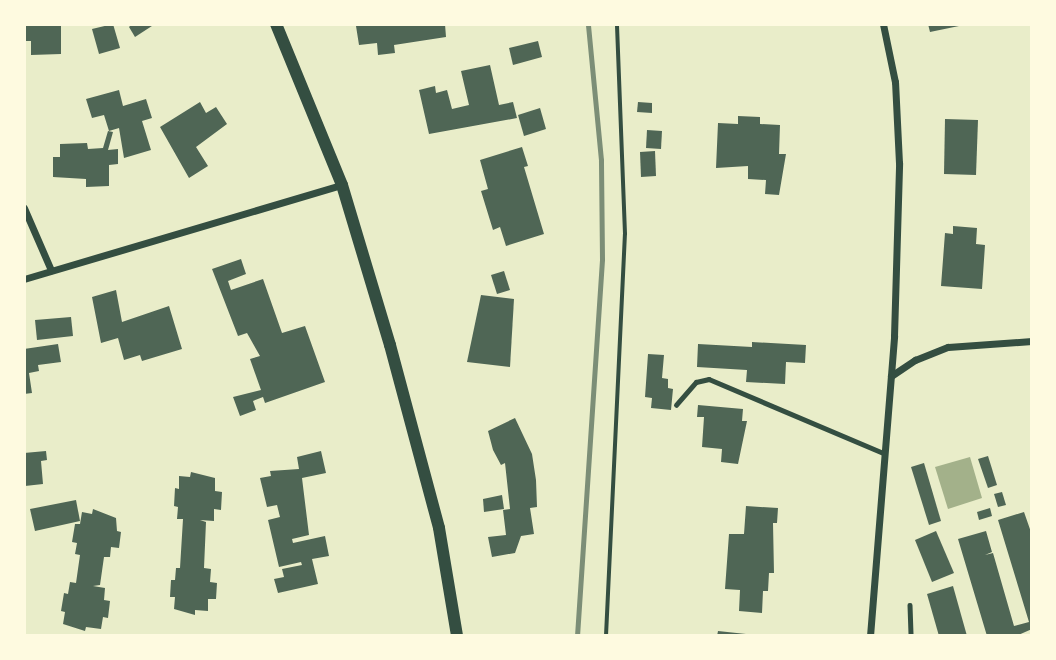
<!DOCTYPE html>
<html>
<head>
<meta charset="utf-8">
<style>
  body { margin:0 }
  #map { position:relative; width:1056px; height:660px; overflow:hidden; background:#e9edc9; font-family:"Open Sans",sans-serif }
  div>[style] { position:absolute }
  .water>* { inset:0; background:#a3b18a }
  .building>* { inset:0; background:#4f6655 }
  .path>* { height:3.5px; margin:-1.75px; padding:0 1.75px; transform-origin:1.75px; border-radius:1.75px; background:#344e41 }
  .service>* { height:4.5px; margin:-2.25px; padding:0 2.25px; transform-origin:2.25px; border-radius:2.25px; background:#344e41 }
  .minor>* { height:7px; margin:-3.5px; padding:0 3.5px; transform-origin:3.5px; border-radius:3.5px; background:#344e41 }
  .tertiary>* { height:12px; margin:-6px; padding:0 6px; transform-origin:6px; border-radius:6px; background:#344e41 }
  .rail>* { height:5px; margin:-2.5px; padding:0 2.5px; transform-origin:2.5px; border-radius:2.5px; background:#7c8e77 }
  span { translate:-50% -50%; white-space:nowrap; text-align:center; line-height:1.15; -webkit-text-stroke:7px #fefae0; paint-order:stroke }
  .frame { position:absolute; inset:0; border:26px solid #fefae0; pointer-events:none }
</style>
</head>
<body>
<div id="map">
  <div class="water">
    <i style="clip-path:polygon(970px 457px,982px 498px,948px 509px,935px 467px)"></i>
  </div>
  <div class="building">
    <i style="clip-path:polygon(24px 24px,61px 24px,61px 54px,31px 55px,31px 41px,24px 41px)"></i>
    <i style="clip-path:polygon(113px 24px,120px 48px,99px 54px,92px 29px)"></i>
    <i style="clip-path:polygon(132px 24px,155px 24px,135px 37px,129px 27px)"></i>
    <i style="clip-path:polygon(445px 24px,446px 37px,394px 45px,395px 53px,378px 55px,377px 43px,359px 45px,356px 26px)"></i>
    <i style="clip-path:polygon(928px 24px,959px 24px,959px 26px,930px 32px)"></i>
    <i style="clip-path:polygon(538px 41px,542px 57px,513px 65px,509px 48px)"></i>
    <i style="clip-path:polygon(490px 65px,499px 105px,513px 102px,517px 118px,429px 134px,419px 90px,435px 86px,436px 93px,447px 90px,452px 109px,469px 105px,461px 71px)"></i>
    <i style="clip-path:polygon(119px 90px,123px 106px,146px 99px,152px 118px,142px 121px,151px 150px,124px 158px,119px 128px,109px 131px,104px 115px,92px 118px,86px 99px)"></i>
    <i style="clip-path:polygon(200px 102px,206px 113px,216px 107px,227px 124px,196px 147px,208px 166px,189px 178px,160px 127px)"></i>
    <i style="clip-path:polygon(638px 102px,652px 103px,652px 113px,637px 112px)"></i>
    <i style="clip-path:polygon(540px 108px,546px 129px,524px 136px,518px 115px)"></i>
    <i style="clip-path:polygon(738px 116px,760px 117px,760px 124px,780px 125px,779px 154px,786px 154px,779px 195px,765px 194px,766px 180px,748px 179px,748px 166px,716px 168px,718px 123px,738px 124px)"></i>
    <i style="clip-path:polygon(945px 119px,978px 120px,976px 175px,944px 174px)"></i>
    <i style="clip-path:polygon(647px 130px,662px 131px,661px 149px,646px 148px)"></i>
    <i style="clip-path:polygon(108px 131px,113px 132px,108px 150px,118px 149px,118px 164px,109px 165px,109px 186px,86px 187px,86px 179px,53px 177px,53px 157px,60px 157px,60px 144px,87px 143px,88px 149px,103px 148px)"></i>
    <i style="clip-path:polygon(522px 147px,528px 166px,524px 167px,544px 234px,506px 246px,500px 227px,493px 230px,481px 191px,488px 189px,480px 160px)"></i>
    <i style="clip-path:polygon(655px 151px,656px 176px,641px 177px,640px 152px)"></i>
    <i style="clip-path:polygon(953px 226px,977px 228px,976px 244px,985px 245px,982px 289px,941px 286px,945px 233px,953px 234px)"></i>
    <i style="clip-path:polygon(241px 259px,246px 274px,228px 281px,231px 290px,263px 279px,282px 333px,305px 326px,325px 382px,265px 403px,263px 397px,253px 401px,256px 410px,240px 416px,233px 397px,261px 390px,250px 359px,260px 356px,247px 333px,238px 336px,212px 269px)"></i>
    <i style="clip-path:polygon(504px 271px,510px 290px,497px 294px,491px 275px)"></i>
    <i style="clip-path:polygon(116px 290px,122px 322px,169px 306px,182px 349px,142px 361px,140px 355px,124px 360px,118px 338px,101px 343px,92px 297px)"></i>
    <i style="clip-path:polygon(481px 295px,514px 299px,510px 367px,467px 362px)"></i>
    <i style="clip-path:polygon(71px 317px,73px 336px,37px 340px,35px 320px)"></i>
    <i style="clip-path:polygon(752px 342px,806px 345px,805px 363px,786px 362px,785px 384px,746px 382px,747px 370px,697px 367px,698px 344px,752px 347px)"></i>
    <i style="clip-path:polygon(58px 344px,61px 362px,38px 365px,39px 371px,29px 373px,32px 393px,24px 394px,24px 349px)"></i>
    <i style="clip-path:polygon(648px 354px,664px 355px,662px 378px,668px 379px,668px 388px,673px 389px,671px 410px,651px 408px,652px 398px,645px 397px)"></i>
    <i style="clip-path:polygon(698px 405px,743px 409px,742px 421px,747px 421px,738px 464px,721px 462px,722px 449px,702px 447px,704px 417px,697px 417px)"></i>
    <i style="clip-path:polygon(515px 418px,532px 454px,536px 480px,537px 507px,530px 508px,534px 534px,521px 536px,515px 553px,492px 557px,488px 537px,506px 535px,503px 510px,510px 509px,505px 463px,501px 465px,493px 450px,488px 431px)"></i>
    <i style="clip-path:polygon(46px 451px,47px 460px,41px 461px,43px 484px,25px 486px,24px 453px)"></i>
    <i style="clip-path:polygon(321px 451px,326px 473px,302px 478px,309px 535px,292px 539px,293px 543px,325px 536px,329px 556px,312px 559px,318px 584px,278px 593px,274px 579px,284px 577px,282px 569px,302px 565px,301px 562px,279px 567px,268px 520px,280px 517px,277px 505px,267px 507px,260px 478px,271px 476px,270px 471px,299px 469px,297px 457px)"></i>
    <i style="clip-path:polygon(988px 456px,997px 485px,988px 488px,978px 459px)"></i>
    <i style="clip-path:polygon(924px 463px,941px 521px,929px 525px,911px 467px)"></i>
    <i style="clip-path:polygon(191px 472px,215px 478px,215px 491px,222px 492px,221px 510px,214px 509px,214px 521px,200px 520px,206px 522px,204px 568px,211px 569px,210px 582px,217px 583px,216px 599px,208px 599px,208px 611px,195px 610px,195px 615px,174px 609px,175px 597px,170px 597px,171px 580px,175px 580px,176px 568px,180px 568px,183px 519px,177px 519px,178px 507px,174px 506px,175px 488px,179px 489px,179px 476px,190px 477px)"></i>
    <i style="clip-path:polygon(1002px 492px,1006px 505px,998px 507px,994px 494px)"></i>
    <i style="clip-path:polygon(502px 495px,504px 509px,484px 512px,483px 499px)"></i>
    <i style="clip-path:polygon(76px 500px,80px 521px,35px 531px,30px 509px)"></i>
    <i style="clip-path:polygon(746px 506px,778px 508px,777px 523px,773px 523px,774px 573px,769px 573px,768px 591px,763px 591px,762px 613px,739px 611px,740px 590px,725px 589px,729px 534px,744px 534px)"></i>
    <i style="clip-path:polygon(990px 508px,992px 516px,979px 520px,977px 512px)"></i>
    <i style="clip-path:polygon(93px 509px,116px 518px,117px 531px,121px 532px,119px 548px,111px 547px,110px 557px,104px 557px,100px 585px,93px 586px,105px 588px,104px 600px,110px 601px,108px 618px,103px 617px,101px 629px,86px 627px,85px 631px,63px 624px,65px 612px,61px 611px,64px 593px,68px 594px,70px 582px,76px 583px,80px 555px,75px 554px,77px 543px,72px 542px,75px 524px,80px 524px,82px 512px,92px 514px)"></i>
    <i style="clip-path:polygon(1024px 512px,1032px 535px,1032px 629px,1016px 636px,987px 636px,958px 539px,986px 531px,992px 552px,985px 555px,993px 553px,1014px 626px,1029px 622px,998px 520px)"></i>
    <i style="clip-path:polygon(936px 531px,954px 573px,932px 582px,915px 540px)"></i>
    <i style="clip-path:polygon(953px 586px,967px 636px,939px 636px,927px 594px)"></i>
    <i style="clip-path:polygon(718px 631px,746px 634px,746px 636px,717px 636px)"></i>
  </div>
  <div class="path">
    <i style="left:606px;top:636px;width:402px;rotate:-87.3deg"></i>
    <i style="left:625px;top:234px;width:210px;rotate:-92.2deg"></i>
  </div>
  <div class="service">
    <i style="left:676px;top:405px;width:30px;rotate:-49deg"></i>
    <i style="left:696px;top:382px;width:13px;rotate:-13deg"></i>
    <i style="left:709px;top:379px;width:189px;rotate:23deg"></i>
    <i style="left:910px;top:605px;width:31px;rotate:88deg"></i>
  </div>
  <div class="minor">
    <i style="left:24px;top:208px;width:68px;rotate:66.5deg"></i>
    <i style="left:24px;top:279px;width:332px;rotate:-16.5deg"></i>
    <i style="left:891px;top:376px;width:29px;rotate:-34deg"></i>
    <i style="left:915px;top:360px;width:35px;rotate:-22deg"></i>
    <i style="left:948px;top:347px;width:84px;rotate:-4.1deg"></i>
    <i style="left:870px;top:636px;width:301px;rotate:-85.4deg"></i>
    <i style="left:894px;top:336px;width:173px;rotate:-88.3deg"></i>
    <i style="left:899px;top:163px;width:81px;rotate:-92.8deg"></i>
    <i style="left:895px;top:82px;width:59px;rotate:-101.7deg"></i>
  </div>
  <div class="tertiary">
    <i style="left:276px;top:24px;width:174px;rotate:67.7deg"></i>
    <i style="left:342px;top:185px;width:167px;rotate:73.3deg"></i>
    <i style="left:390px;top:345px;width:189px;rotate:75deg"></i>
    <i style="left:439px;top:528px;width:109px;rotate:80.5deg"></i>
  </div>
  <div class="rail">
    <i style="left:577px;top:636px;width:378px;rotate:-86.2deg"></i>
    <i style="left:602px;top:259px;width:99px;rotate:-90.6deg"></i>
    <i style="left:601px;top:160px;width:137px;rotate:-95.5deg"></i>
  </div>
  <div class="frame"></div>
</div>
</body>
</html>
